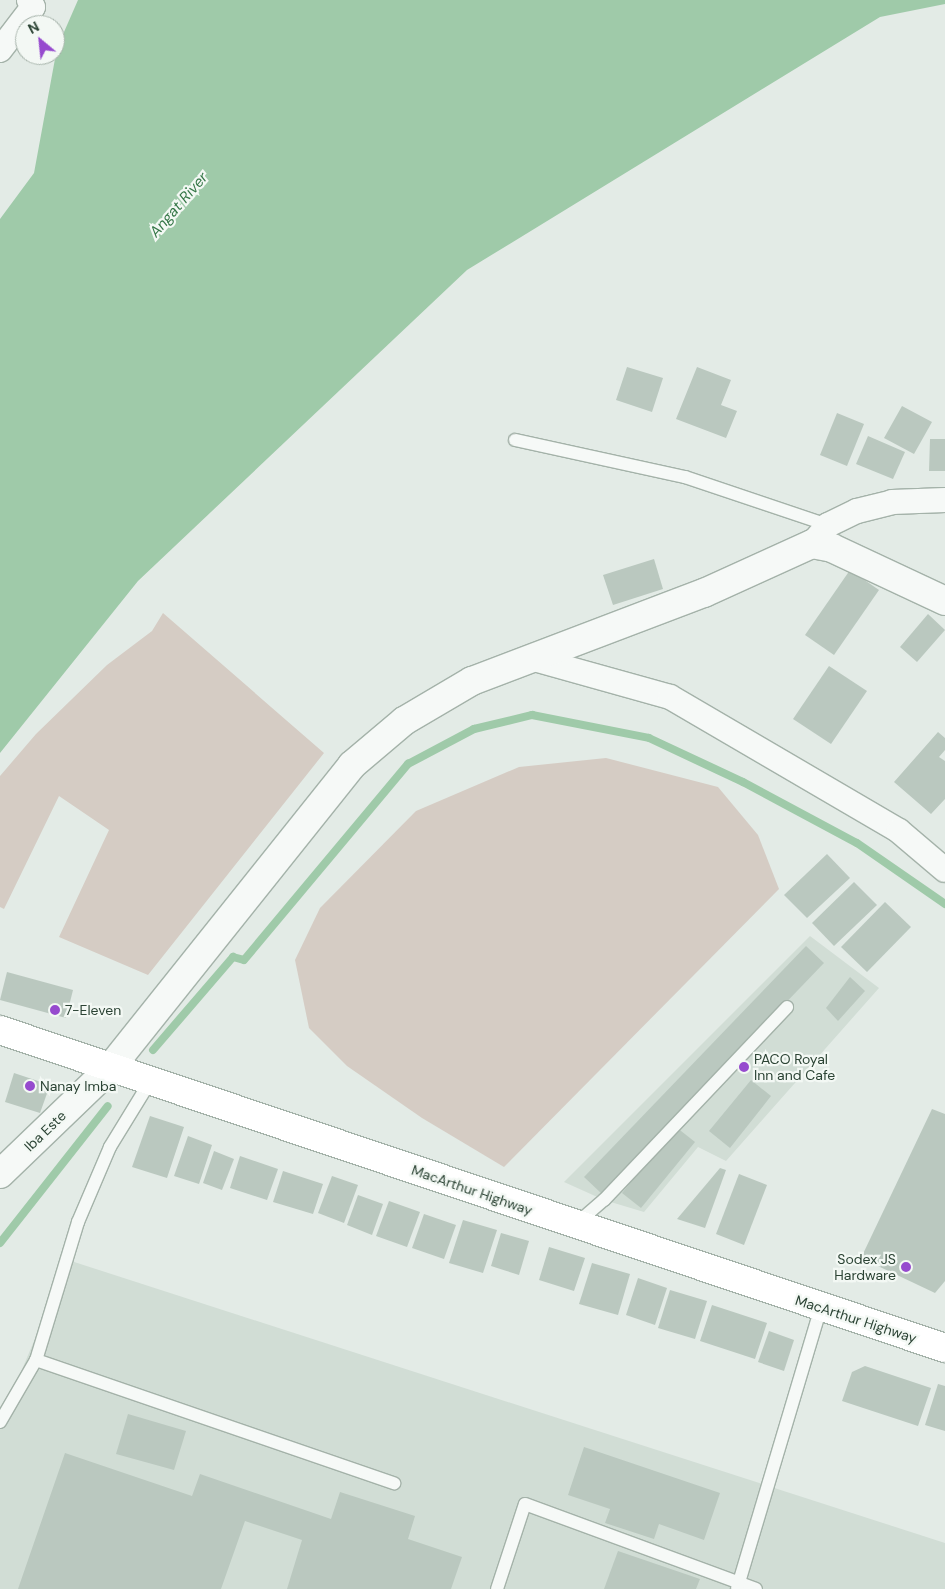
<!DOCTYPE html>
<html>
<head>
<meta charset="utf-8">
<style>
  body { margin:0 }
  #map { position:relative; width:945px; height:1589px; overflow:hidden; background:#e3ebe6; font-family:"DM Sans",sans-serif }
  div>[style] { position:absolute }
  .built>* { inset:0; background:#d1ddd5 }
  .green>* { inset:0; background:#d5ccc4 }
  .water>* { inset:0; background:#9fcaa9 }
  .stream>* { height:8px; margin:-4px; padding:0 4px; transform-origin:4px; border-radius:4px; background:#9fcaa9 }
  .building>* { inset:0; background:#bac8bf }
  .roads { filter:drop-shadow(1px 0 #a4b2a9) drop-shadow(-1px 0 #a4b2a9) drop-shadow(0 1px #a4b2a9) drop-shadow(0 -1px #a4b2a9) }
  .service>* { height:12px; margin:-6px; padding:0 6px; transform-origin:6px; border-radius:6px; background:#f6f9f7 }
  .minor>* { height:24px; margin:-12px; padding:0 12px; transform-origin:12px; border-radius:12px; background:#f6f9f7 }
  .tertiary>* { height:28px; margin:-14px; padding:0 14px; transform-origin:14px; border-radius:14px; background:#f6f9f7 }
  .trunk>* { height:28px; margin:-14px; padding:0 14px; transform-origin:14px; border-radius:14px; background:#fff }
  .dots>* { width:14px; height:14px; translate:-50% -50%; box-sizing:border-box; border:2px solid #f3f8f4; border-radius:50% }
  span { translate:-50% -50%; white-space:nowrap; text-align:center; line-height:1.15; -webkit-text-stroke:4.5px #f3f8f4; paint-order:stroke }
  .poi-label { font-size:14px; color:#2b4334 }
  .left { translate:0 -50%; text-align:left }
  .right { translate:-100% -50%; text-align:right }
  .street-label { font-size:14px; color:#2b4334 }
  .water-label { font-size:15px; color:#357747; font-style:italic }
  .north { position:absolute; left:15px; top:15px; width:50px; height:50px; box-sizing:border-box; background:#f3f8f4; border:1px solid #a3b0a7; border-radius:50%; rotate:332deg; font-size:14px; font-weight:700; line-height:20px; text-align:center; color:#2b4334 }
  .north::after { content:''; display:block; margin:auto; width:18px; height:22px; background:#964ace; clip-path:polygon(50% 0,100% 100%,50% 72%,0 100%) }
</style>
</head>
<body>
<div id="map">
  <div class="built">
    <i style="clip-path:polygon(810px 936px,879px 988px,726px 1161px,698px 1147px,644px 1212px,604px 1200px,564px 1182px)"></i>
    <i style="clip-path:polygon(68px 1260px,945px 1543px,945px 1589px,0 1589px,0 1422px)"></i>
  </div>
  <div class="green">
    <i style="clip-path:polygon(163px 613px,324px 753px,148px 975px,59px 937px,109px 830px,59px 796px,4px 909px,0 907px,0 776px,36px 734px,107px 665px,152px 631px)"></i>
    <i style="clip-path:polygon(606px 758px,718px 787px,758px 835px,779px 889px,504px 1167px,422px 1118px,347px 1066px,309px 1028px,295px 960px,320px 908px,416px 811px,519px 767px)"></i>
  </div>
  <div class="water">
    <i style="clip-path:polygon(78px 0,945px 0,945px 4px,880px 17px,467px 270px,138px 581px,0 753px,0 219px,34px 173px,57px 48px)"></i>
  </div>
  <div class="stream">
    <i style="left:153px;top:1050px;width:123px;rotate:-49.3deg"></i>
    <i style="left:233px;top:957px;width:11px;rotate:15deg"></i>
    <i style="left:244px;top:960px;width:256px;rotate:-50.1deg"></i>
    <i style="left:408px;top:764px;width:75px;rotate:-27.9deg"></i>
    <i style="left:474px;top:729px;width:60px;rotate:-13.6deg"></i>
    <i style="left:532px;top:715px;width:119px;rotate:11.1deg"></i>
    <i style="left:649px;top:738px;width:104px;rotate:25.1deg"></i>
    <i style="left:743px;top:782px;width:129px;rotate:28.2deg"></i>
    <i style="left:857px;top:843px;width:107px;rotate:34.7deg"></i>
    <i style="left:0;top:1243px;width:174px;rotate:-51.8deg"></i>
  </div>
  <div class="building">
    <i style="clip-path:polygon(627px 367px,663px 378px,652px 412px,616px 400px)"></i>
    <i style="clip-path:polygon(697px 367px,731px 380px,721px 405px,737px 411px,726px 438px,676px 419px)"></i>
    <i style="clip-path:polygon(902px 406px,932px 422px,914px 454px,884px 438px)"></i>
    <i style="clip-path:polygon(837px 413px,864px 424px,847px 466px,820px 455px)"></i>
    <i style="clip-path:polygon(868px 436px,905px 452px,893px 479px,856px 464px)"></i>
    <i style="clip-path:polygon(930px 439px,945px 439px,945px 471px,929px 471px)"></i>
    <i style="clip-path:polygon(654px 559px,663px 589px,613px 605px,603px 575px)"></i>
    <i style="clip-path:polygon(850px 570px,879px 590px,834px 655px,805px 635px)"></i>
    <i style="clip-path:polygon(928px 614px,945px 630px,917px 662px,900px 647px)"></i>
    <i style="clip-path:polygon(829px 666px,867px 691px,831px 744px,793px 719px)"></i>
    <i style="clip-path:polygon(938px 732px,945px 738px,945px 750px,939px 757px,945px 761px,945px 799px,931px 814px,894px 782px)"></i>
    <i style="clip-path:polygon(827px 854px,850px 878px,807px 918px,784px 895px)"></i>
    <i style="clip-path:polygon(854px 882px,877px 905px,834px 946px,812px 923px)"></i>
    <i style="clip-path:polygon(885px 902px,911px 927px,867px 972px,841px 947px)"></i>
    <i style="clip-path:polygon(806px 946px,824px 963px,602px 1194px,584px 1177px)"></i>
    <i style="clip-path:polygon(7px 972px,73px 990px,66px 1018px,0 1000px)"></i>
    <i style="clip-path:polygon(850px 977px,865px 991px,838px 1021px,826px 1008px)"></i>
    <i style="clip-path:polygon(14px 1073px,50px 1085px,40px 1113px,5px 1102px)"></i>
    <i style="clip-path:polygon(751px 1080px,771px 1096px,730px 1148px,709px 1131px)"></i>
    <i style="clip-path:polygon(932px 1109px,945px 1114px,945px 1281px,935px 1293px,861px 1258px)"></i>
    <i style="clip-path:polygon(150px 1116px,184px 1127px,167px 1178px,132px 1167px)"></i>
    <i style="clip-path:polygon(676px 1127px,695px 1142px,641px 1208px,622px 1193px)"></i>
    <i style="clip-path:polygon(188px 1136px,212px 1145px,199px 1184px,174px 1176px)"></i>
    <i style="clip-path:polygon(214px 1151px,234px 1159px,222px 1190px,203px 1183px)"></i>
    <i style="clip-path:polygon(240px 1156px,278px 1169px,267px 1200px,230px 1188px)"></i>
    <i style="clip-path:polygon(720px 1168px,726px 1170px,705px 1228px,677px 1219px)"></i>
    <i style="clip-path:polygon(283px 1171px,323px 1184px,313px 1214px,273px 1202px)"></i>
    <i style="clip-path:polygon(739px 1174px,767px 1185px,744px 1245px,716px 1234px)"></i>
    <i style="clip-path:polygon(332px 1176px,358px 1185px,344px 1223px,318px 1213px)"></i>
    <i style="clip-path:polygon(358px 1195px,383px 1204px,372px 1235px,347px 1225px)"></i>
    <i style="clip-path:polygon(389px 1201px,420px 1212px,407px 1247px,376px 1236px)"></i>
    <i style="clip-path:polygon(424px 1214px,456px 1225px,444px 1259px,412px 1248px)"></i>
    <i style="clip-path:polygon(463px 1220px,497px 1230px,483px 1273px,449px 1263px)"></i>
    <i style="clip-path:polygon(501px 1233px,529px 1241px,519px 1275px,491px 1266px)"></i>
    <i style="clip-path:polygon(549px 1247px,585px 1258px,574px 1291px,539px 1280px)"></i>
    <i style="clip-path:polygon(592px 1263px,630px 1274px,618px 1315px,579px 1304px)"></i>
    <i style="clip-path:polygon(638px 1278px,667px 1288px,655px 1325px,626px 1315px)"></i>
    <i style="clip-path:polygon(670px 1290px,707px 1301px,695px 1339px,658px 1328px)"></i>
    <i style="clip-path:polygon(712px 1305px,767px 1323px,755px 1359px,700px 1341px)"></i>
    <i style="clip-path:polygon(769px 1331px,794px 1340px,784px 1371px,758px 1362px)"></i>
    <i style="clip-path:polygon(865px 1366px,931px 1388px,918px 1426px,842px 1401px,852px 1372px)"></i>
    <i style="clip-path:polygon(938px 1384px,945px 1386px,945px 1431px,925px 1425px)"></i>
    <i style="clip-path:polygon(128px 1414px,186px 1431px,174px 1470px,116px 1454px)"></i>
    <i style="clip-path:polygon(584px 1447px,720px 1493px,704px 1540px,659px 1524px,654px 1539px,605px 1523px,610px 1509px,568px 1495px)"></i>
    <i style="clip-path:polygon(65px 1453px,192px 1496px,200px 1474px,331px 1519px,340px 1492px,415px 1516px,408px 1539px,462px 1557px,451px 1589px,287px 1589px,302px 1540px,245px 1521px,221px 1589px,18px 1589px)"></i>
    <i style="clip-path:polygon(618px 1551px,700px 1579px,696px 1589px,604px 1589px)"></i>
  </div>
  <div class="roads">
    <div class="service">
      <i style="left:515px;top:440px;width:174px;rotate:12.3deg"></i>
      <i style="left:685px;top:477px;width:151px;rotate:18.6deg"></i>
      <i style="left:151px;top:1080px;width:79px;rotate:121.5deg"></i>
      <i style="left:110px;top:1147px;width:82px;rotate:113.1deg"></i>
      <i style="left:78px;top:1222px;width:144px;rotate:106.9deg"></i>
      <i style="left:36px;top:1360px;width:379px;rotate:19deg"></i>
      <i style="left:576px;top:1224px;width:37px;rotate:-41deg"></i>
      <i style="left:604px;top:1200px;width:266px;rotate:-46.5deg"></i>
      <i style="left:0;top:1422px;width:72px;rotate:-59.9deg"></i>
      <i style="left:497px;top:1589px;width:89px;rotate:-71.8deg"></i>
      <i style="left:525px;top:1504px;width:246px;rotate:20.2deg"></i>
      <i style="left:737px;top:1589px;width:294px;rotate:-73.4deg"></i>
    </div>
    <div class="minor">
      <i style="left:0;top:50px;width:54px;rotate:-52.5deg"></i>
      <i style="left:33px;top:7px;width:8px;rotate:-120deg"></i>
      <i style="left:812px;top:544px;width:25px;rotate:-50deg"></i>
      <i style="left:828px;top:525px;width:32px;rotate:-26deg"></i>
      <i style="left:857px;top:511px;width:36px;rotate:-14deg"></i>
      <i style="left:892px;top:502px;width:53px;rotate:-2.2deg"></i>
      <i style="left:534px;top:659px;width:141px;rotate:15.6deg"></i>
      <i style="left:670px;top:697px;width:265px;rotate:30.3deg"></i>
      <i style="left:899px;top:831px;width:60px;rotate:40.3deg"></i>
    </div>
    <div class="tertiary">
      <i style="left:0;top:1174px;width:154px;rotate:-43.9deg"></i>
      <i style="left:111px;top:1067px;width:386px;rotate:-51.4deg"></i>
      <i style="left:352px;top:765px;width:68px;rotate:-40.2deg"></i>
      <i style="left:404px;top:721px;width:79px;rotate:-30.5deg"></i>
      <i style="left:472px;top:681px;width:248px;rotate:-20.8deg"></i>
      <i style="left:704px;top:593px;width:119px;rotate:-24.4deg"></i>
      <i style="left:812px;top:544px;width:20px;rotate:11deg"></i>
      <i style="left:832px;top:548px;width:125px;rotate:25.1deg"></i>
    </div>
    <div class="trunk">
      <i style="left:0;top:1030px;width:997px;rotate:18.6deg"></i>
    </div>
  </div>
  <div class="dots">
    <i style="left:55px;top:1010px;background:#964ace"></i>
    <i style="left:744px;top:1067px;background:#964ace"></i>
    <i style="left:30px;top:1086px;background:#964ace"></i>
    <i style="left:906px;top:1267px;background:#964ace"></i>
  </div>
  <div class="poi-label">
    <span class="left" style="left:65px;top:1010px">7-Eleven</span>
    <span class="left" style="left:754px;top:1067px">PACO Royal<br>Inn and Cafe</span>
    <span class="left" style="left:40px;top:1086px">Nanay Imba</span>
    <span class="right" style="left:896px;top:1267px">Sodex JS<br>Hardware</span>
  </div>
  <div class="street-label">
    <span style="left:45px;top:1131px;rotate:-44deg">Iba Este</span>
    <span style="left:472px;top:1190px;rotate:19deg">MacArthur Highway</span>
    <span style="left:856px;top:1319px;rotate:18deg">MacArthur Highway</span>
  </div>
  <div class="water-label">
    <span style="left:179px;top:205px;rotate:-49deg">Angat River</span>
  </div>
  <div class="north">N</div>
</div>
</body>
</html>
